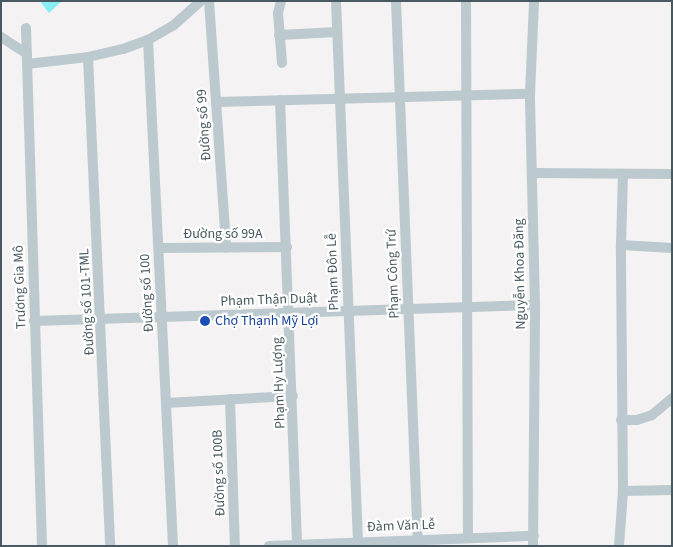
<!DOCTYPE html>
<html>
<head>
<meta charset="utf-8">
<style>
  body { margin:0 }
  #map { position:relative; width:673px; height:547px; overflow:hidden; background:#f4f2f2; font-family:"Source Sans 3",sans-serif }
  div>[style] { position:absolute }
  .water>* { inset:0; background:#88edf4 }
  .minor>* { height:10px; margin:-5px; padding:0 5px; transform-origin:5px; border-radius:5px; background:#bcc9cf }
  .dots>* { width:14px; height:14px; translate:-50% -50%; box-sizing:border-box; border:2px solid #fff; border-radius:50% }
  span { translate:-50% -50%; white-space:nowrap; text-align:center; line-height:1.15; -webkit-text-stroke:4.5px #fff; paint-order:stroke }
  .street-label { font-size:14px; color:#485961 }
  .transit-label { font-size:14px; color:#164399 }
  .left { translate:0 -50%; text-align:left }
  .frame { position:absolute; inset:0; border:2px solid #485961; pointer-events:none }
</style>
</head>
<body>
<div id="map">
  <div class="water">
    <i style="clip-path:polygon(43px 1px,62px 1px,49px 13px,41px 3px)"></i>
  </div>
  <div class="minor">
    <i style="left:209px;top:1px;width:247px;rotate:86deg"></i>
    <i style="left:281px;top:1px;width:12px;rotate:104deg"></i>
    <i style="left:278px;top:13px;width:50px;rotate:85.4deg"></i>
    <i style="left:336px;top:1px;width:541px;rotate:87.67deg"></i>
    <i style="left:396px;top:1px;width:545px;rotate:87.69deg"></i>
    <i style="left:466px;top:1px;width:536px;rotate:89.79deg"></i>
    <i style="left:26px;top:28px;width:518px;rotate:88.23deg"></i>
    <i style="left:279px;top:35px;width:58px;rotate:-3deg"></i>
    <i style="left:1px;top:37px;width:31px;rotate:33deg"></i>
    <i style="left:148px;top:40px;width:507px;rotate:87.17deg"></i>
    <i style="left:88px;top:57px;width:489px;rotate:87.4deg"></i>
    <i style="left:27px;top:64px;width:61px;rotate:-6.5deg"></i>
    <i style="left:88px;top:57px;width:36px;rotate:-13deg"></i>
    <i style="left:123px;top:49px;width:27px;rotate:-20deg"></i>
    <i style="left:148px;top:40px;width:30px;rotate:-30deg"></i>
    <i style="left:174px;top:25px;width:36px;rotate:-42deg"></i>
    <i style="left:280px;top:100px;width:446px;rotate:87.8deg"></i>
    <i style="left:216px;top:102px;width:314px;rotate:-1.5deg"></i>
    <i style="left:533px;top:173px;width:139px;rotate:0.4deg"></i>
    <i style="left:621px;top:245px;width:51px;rotate:3.4deg"></i>
    <i style="left:159px;top:248px;width:128px;rotate:-0.4deg"></i>
    <i style="left:34px;top:321px;width:501px;rotate:-1.83deg"></i>
    <i style="left:230px;top:399px;width:147px;rotate:88.1deg"></i>
    <i style="left:166px;top:403px;width:127px;rotate:-3.2deg"></i>
    <i style="left:621px;top:420px;width:16px"></i>
    <i style="left:637px;top:420px;width:16px;rotate:-18deg"></i>
    <i style="left:652px;top:415px;width:26px;rotate:-40deg"></i>
    <i style="left:623px;top:491px;width:49px;rotate:-1.2deg"></i>
    <i style="left:269px;top:546px;width:265px;rotate:-2.2deg"></i>
    <i style="left:533px;top:546px;width:241px;rotate:-89.5deg"></i>
    <i style="left:535px;top:305px;width:211px;rotate:-91.4deg"></i>
    <i style="left:530px;top:94px;width:93px;rotate:-87.5deg"></i>
    <i style="left:619px;top:546px;width:55px;rotate:-85.8deg"></i>
    <i style="left:623px;top:491px;width:246px;rotate:-90.5deg"></i>
    <i style="left:621px;top:245px;width:71px;rotate:-88.4deg"></i>
  </div>
  <div class="dots">
    <i style="left:205px;top:321px;background:#1a4fb4"></i>
  </div>
  <div class="street-label">
    <span style="left:204px;top:125px;rotate:-94deg">Đường số 99</span>
    <span style="left:223px;top:234px">Đường số 99A</span>
    <span style="left:333px;top:272px;rotate:-92deg">Phạm Đôn Lễ</span>
    <span style="left:393px;top:274px;rotate:-92deg">Phạm Công Trứ</span>
    <span style="left:520px;top:274px;rotate:-91deg">Nguyễn Khoa Đăng</span>
    <span style="left:20px;top:287px;rotate:-92deg">Trương Gia Mô</span>
    <span style="left:147px;top:293px;rotate:-93deg">Đường số 100</span>
    <span style="left:269px;top:300px;rotate:-2deg">Phạm Thận Duật</span>
    <span style="left:87px;top:302px;rotate:-93deg">Đường số 101-TML</span>
    <span style="left:279px;top:383px;rotate:-92deg">Phạm Hy Lượng</span>
    <span style="left:219px;top:473px;rotate:-92deg">Đường số 100B</span>
    <span style="left:401px;top:526px;rotate:-2deg">Đàm Văn Lễ</span>
  </div>
  <div class="transit-label">
    <span class="left" style="left:215px;top:321px">Chợ Thạnh Mỹ Lợi</span>
  </div>
  <div class="frame"></div>
</div>
</body>
</html>
